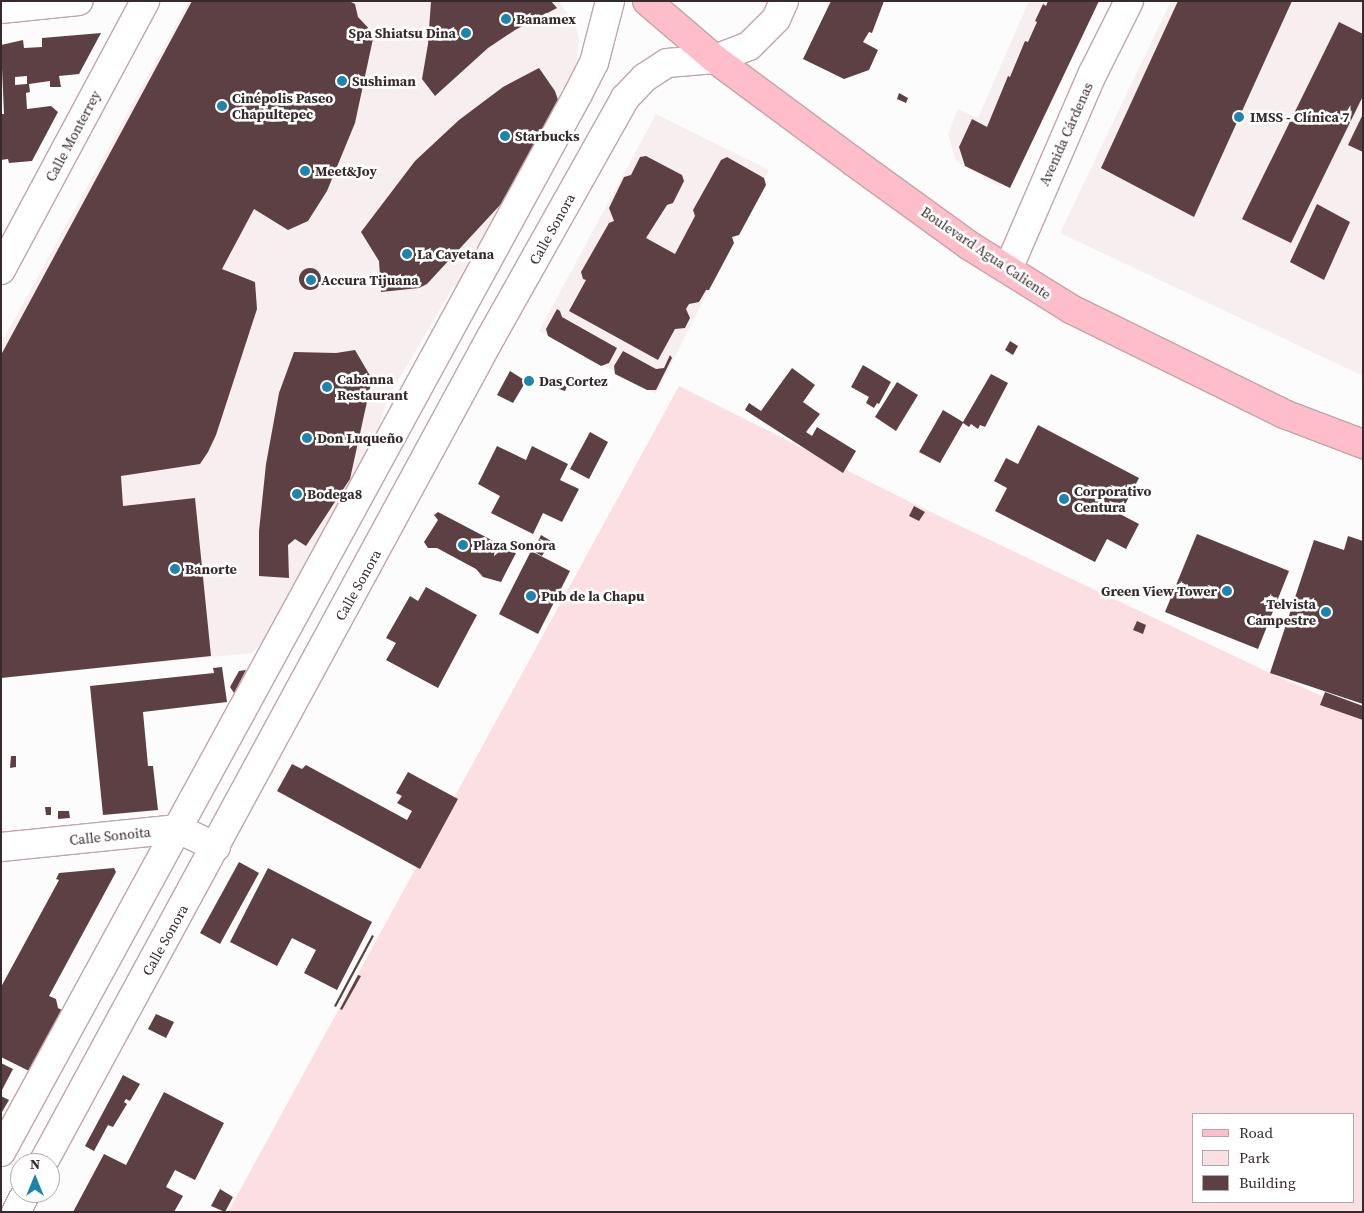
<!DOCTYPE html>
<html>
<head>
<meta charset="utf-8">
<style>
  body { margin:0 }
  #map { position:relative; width:1364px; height:1213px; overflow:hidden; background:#fcfcfc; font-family:"Source Serif 4",serif }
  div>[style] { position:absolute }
  .built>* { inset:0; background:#f7eeef }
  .green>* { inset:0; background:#fcdfe3 }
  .building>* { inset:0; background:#5c4044 }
  .round { border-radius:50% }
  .roads { filter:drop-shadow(1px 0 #c5a4a9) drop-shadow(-1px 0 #c5a4a9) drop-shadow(0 1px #c5a4a9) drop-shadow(0 -1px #c5a4a9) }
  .street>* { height:28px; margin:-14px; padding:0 14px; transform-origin:14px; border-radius:14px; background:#fff }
  .secondary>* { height:28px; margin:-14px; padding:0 14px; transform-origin:14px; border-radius:14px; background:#fff }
  .primary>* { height:28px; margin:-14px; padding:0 14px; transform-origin:14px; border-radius:14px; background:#fdbeca }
  .dots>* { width:14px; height:14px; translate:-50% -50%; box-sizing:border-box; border:2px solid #fff; border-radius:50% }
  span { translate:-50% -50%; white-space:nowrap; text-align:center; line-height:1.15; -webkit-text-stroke:5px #fff; paint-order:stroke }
  .poi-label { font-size:14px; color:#372a2c; font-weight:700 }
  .left { translate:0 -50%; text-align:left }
  .right { translate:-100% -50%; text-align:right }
  .street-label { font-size:14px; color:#372a2c }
  .frame { position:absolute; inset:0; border:2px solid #372a2c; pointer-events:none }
  .legend { position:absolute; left:1192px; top:1113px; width:162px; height:90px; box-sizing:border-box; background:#fff; border:1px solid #afaaab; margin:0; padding:6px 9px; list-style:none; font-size:15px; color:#372a2c }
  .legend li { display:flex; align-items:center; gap:10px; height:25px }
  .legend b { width:25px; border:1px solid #afaaab }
  .north { position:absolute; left:10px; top:1153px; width:50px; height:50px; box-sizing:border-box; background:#fff; border:1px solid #afaaab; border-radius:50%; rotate:0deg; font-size:14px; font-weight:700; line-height:20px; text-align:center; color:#372a2c }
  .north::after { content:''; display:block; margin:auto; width:18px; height:22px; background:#1c84ad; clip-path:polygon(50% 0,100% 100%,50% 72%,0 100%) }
</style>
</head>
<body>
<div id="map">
  <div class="built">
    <i style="clip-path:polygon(189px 1px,559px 1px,575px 24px,579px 39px,575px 70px,505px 205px,461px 279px,452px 289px,389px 396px,363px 470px,274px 630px,252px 653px,1px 678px,1px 344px)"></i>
    <i style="clip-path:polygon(1029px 1px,1083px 1px,1000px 187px,956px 161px,948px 134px,958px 109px,978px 118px)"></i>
    <i style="clip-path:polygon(1171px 1px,1363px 1px,1363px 376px,1060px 233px)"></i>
    <i style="clip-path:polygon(656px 114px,769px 170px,656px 394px,539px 331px)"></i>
  </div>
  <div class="green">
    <i style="clip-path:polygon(evenodd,679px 386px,916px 505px,1270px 673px,1363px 714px,1363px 1212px,228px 1212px,679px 386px,1193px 1114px,1353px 1114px,1353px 1202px,1193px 1202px,1193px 1114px)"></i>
  </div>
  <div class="building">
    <i style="clip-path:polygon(192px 1px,349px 1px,355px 4px,358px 17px,374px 34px,355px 123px,327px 191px,308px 221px,288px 230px,254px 209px,222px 269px,255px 282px,257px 309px,216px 435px,208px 452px,200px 464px,121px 476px,123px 506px,195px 498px,211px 656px,1px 678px,1px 355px)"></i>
    <i style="clip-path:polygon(431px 1px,551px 1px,557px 8px,515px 30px,488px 48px,435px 96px,422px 79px,428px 44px)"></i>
    <i style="clip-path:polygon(831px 1px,884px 1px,872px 33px,869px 32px,863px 42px,878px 50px,869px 70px,844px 79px,803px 59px)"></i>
    <i style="clip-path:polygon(1048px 1px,1099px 1px,1010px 188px,965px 166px,959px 147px,972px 119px,987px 127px,1008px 76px,1010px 77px,1025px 41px,1028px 42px,1037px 22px,1035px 21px,1043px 4px,1046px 6px)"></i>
    <i style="clip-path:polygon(1178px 1px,1292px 1px,1194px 217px,1101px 168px)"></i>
    <i style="clip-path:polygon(1339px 22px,1363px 34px,1363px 96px,1291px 243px,1242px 219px)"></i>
    <i style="clip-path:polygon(evenodd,101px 33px,79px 74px,59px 76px,61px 87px,50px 87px,50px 81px,29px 84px,30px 92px,26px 93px,27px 109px,51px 106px,58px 112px,32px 161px,9px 163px,8px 159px,1px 160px,1px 114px,4px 114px,1px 45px,23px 40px,24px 48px,42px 47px,42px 38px,101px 33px,27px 76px,27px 84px,15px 85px,15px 77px,27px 76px)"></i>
    <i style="clip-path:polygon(539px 68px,555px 91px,558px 100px,513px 191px,427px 284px,419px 288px,381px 292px,379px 261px,361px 232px,415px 161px,459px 120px,503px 87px)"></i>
    <i style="clip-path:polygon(899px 93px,908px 98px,906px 103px,897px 99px)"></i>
    <i style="clip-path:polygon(1363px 114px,1363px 152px,1348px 145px)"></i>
    <i style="clip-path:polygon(646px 156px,682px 175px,684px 181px,673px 203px,667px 205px,646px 238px,675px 254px,695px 216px,693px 210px,721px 160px,727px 157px,764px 178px,766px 185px,739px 235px,732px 237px,734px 243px,709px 290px,706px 290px,699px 302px,689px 304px,686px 309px,690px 318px,685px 328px,675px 329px,658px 360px,569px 311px,586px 280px,583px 279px,581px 272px,609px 223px,614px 221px,609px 208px,624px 177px,631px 175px,640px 157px)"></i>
    <i style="clip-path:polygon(1317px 204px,1350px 222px,1324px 280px,1290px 262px)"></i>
    <i class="round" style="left:299px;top:268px;width:22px;height:22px"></i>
    <i style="clip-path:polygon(557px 309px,560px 311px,562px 317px,617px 348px,609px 363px,601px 366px,548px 336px,546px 329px)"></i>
    <i style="clip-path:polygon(1010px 341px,1018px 346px,1013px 355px,1005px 350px)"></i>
    <i style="clip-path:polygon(355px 350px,372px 379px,350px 479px,306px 546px,295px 539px,288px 545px,289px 578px,259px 576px,259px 531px,266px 464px,279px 393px,294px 352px,336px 353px)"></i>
    <i style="clip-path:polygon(623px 351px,656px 369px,664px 368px,670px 355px,672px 358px,656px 390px,647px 390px,615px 374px,614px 366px)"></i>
    <i style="clip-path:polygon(863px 365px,891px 382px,879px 404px,877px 403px,874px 408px,866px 403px,869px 397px,851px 387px)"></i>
    <i style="clip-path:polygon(792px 368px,815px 385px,803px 402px,820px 414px,806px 432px,812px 436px,817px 427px,856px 451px,843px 473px,745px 410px,749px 403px,761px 411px)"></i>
    <i style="clip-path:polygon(510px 371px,526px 381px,513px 403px,497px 395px)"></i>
    <i style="clip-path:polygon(991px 374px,1008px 383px,985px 427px,980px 425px,978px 429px,971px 424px,969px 427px,963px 423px,940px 463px,919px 452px,943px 410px,963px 422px)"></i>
    <i style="clip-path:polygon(563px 382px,568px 384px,565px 391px,559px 389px)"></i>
    <i style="clip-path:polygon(897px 382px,918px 395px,896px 431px,875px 417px)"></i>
    <i style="clip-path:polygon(1038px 425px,1139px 478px,1120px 514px,1139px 524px,1126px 549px,1107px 539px,1095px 562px,995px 511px,1007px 488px,994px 481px,1006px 458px,1018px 464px)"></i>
    <i style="clip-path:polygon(590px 432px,608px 442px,589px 479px,570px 469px)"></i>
    <i style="clip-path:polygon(497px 446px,526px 460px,532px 446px,568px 464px,560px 480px,579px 489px,562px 522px,543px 513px,533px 534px,491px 513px,500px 496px,478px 484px)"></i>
    <i style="clip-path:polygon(914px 506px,925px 512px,919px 521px,909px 516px)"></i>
    <i style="clip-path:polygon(438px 512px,516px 553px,501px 582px,483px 577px,476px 569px,437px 548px,428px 548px,424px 542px,438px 520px,434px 515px)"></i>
    <i style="clip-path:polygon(1197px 534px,1289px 571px,1258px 649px,1165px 612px)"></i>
    <i style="clip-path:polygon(541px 535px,551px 541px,542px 556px,533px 551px)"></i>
    <i style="clip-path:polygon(1348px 536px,1363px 541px,1363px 704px,1270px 673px,1314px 540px,1344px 550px)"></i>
    <i style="clip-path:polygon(531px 551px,570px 571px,538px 634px,499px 614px)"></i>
    <i style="clip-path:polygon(426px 587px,477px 615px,438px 688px,386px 660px,396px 643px,386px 638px,410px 596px,418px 601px)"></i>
    <i style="clip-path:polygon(1137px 621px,1146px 625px,1143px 634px,1133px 630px)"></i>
    <i style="clip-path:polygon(222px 667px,227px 702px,143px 712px,148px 766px,153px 766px,158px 810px,103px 815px,90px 686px,214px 673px,213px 668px)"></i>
    <i style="clip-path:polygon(246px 670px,234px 693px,230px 687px,239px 671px)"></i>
    <i style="clip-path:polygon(1325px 692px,1363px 706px,1363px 720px,1320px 705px)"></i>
    <i style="clip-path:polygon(11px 756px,16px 756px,16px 767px,10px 768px)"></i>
    <i style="clip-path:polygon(292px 764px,302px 769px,306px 765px,407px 820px,412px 811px,397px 803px,402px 796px,396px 793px,408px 772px,458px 799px,420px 869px,277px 791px)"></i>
    <i style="clip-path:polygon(45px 807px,51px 807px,51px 815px,46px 815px)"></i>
    <i style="clip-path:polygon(58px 811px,69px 811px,70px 818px,58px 819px)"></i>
    <i style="clip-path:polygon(239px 862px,259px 873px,220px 944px,200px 933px)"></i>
    <i style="clip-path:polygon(114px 868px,116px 872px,49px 996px,56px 999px,58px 1008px,62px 1010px,29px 1071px,1px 1057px,1px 987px,59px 880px,56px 879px,59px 873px)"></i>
    <i style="clip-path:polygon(268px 868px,372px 922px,337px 990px,304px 973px,316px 950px,292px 938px,277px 966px,230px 942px)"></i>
    <i style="clip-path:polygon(372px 935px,374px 936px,336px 1007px,334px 1006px)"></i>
    <i style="clip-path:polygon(358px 975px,361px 976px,342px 1010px,340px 1009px)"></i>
    <i style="clip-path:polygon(156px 1014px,174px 1022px,166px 1038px,148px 1029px)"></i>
    <i style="clip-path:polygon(1px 1063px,13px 1069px,1px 1092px)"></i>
    <i style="clip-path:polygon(123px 1075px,140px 1084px,130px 1101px,126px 1099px,124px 1102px,127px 1104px,113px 1127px,108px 1125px,94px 1151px,85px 1146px)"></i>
    <i style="clip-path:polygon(164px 1092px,224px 1123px,195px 1180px,175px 1170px,166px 1187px,183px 1196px,174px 1212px,73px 1212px,104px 1154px,126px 1165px)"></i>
    <i style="clip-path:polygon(1px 1096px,9px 1100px,2px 1112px,1px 1111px)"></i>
    <i style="clip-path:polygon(220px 1189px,233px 1197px,225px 1212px,211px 1206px)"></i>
  </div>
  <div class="roads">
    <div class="street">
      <i style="left:1px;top:9px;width:78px;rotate:-5.9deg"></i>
      <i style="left:1008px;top:269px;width:214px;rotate:-66.6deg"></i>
      <i style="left:1093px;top:73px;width:80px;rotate:-63.4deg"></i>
      <i style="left:1px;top:270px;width:305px;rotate:-61.8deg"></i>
      <i style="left:1px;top:847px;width:178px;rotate:-5.8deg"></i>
      <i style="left:178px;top:829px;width:42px;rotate:25.3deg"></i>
    </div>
    <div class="secondary">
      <i style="left:1px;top:1152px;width:1205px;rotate:-61.39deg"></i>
      <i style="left:578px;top:94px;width:35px;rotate:-63deg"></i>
      <i style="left:594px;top:63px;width:64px;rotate:-75.5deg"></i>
      <i style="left:43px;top:1163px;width:940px;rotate:-61.53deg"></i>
      <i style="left:491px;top:337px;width:274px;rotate:-60.7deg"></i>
      <i style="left:625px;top:98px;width:28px;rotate:-46deg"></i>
      <i style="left:644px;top:78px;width:27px;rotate:-33deg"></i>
      <i style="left:667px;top:63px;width:48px;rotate:-4.8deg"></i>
      <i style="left:715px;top:59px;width:36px;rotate:-21deg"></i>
      <i style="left:749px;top:46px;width:38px;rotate:-45deg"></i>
      <i style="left:776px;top:19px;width:20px;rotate:-66deg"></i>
      <i style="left:16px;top:1212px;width:21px;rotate:-62deg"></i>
    </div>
    <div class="primary">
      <i style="left:647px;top:1px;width:89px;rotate:40.5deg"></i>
      <i style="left:715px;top:59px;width:173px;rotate:36.5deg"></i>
      <i style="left:854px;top:162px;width:143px;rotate:35.9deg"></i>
      <i style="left:970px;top:246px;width:119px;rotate:32deg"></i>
      <i style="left:1071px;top:309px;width:237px;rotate:26.2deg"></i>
      <i style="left:1284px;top:414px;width:85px;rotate:20.8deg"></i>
    </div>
  </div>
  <div class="dots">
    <i style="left:506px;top:19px;background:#1c84ad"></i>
    <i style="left:466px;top:33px;background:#1c84ad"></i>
    <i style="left:342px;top:81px;background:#1c84ad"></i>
    <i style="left:222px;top:106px;background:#1c84ad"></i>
    <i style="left:1239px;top:117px;background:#1c84ad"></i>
    <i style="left:505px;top:136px;background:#1c84ad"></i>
    <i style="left:305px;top:171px;background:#1c84ad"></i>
    <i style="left:407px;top:254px;background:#1c84ad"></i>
    <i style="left:311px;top:280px;background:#1c84ad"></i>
    <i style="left:529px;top:381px;background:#1c84ad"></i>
    <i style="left:327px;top:387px;background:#1c84ad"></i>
    <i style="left:307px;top:438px;background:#1c84ad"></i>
    <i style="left:297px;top:494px;background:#1c84ad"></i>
    <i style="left:1064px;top:499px;background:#1c84ad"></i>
    <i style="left:463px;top:545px;background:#1c84ad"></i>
    <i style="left:175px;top:569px;background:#1c84ad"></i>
    <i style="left:1227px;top:591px;background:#1c84ad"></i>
    <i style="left:531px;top:596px;background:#1c84ad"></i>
    <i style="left:1326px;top:612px;background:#1c84ad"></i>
  </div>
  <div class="poi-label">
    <span class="left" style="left:516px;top:19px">Banamex</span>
    <span class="right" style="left:456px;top:33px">Spa Shiatsu Dina</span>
    <span class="left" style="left:352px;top:81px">Sushiman</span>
    <span class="left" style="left:232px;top:106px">Cinépolis Paseo<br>Chapultepec</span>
    <span class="left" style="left:1250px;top:117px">IMSS - Clínica 7</span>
    <span class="left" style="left:515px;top:136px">Starbucks</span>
    <span class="left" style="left:315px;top:171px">Meet&amp;Joy</span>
    <span class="left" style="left:417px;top:254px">La Cayetana</span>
    <span class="left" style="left:321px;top:280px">Accura Tijuana</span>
    <span class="left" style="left:337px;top:387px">Cabanna<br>Restaurant</span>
    <span class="left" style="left:539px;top:381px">Das Cortez</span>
    <span class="left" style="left:317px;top:438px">Don Luqueño</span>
    <span class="left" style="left:1074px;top:499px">Corporativo<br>Centura</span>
    <span class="left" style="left:307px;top:494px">Bodega8</span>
    <span class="left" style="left:473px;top:545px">Plaza Sonora</span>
    <span class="left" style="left:185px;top:569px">Banorte</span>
    <span class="right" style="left:1217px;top:591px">Green View Tower</span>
    <span class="left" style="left:541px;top:596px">Pub de la Chapu</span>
    <span class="right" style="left:1316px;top:612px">Telvista<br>Campestre</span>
  </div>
  <div class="street-label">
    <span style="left:1066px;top:134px;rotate:-66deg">Avenida Cárdenas</span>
    <span style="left:73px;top:136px;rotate:-62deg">Calle Monterrey</span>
    <span style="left:552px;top:229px;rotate:-61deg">Calle Sonora</span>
    <span style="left:986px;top:253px;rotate:34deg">Boulevard Agua Caliente</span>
    <span style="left:358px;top:585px;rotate:-61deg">Calle Sonora</span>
    <span style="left:110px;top:836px;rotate:-6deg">Calle Sonoita</span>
    <span style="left:165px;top:940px;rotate:-61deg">Calle Sonora</span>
  </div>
  <div class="frame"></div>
  <ul class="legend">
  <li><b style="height:6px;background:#fdbeca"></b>Road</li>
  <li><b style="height:14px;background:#fcdfe3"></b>Park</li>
  <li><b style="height:14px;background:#5c4044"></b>Building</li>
  </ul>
  <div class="north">N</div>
</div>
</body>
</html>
